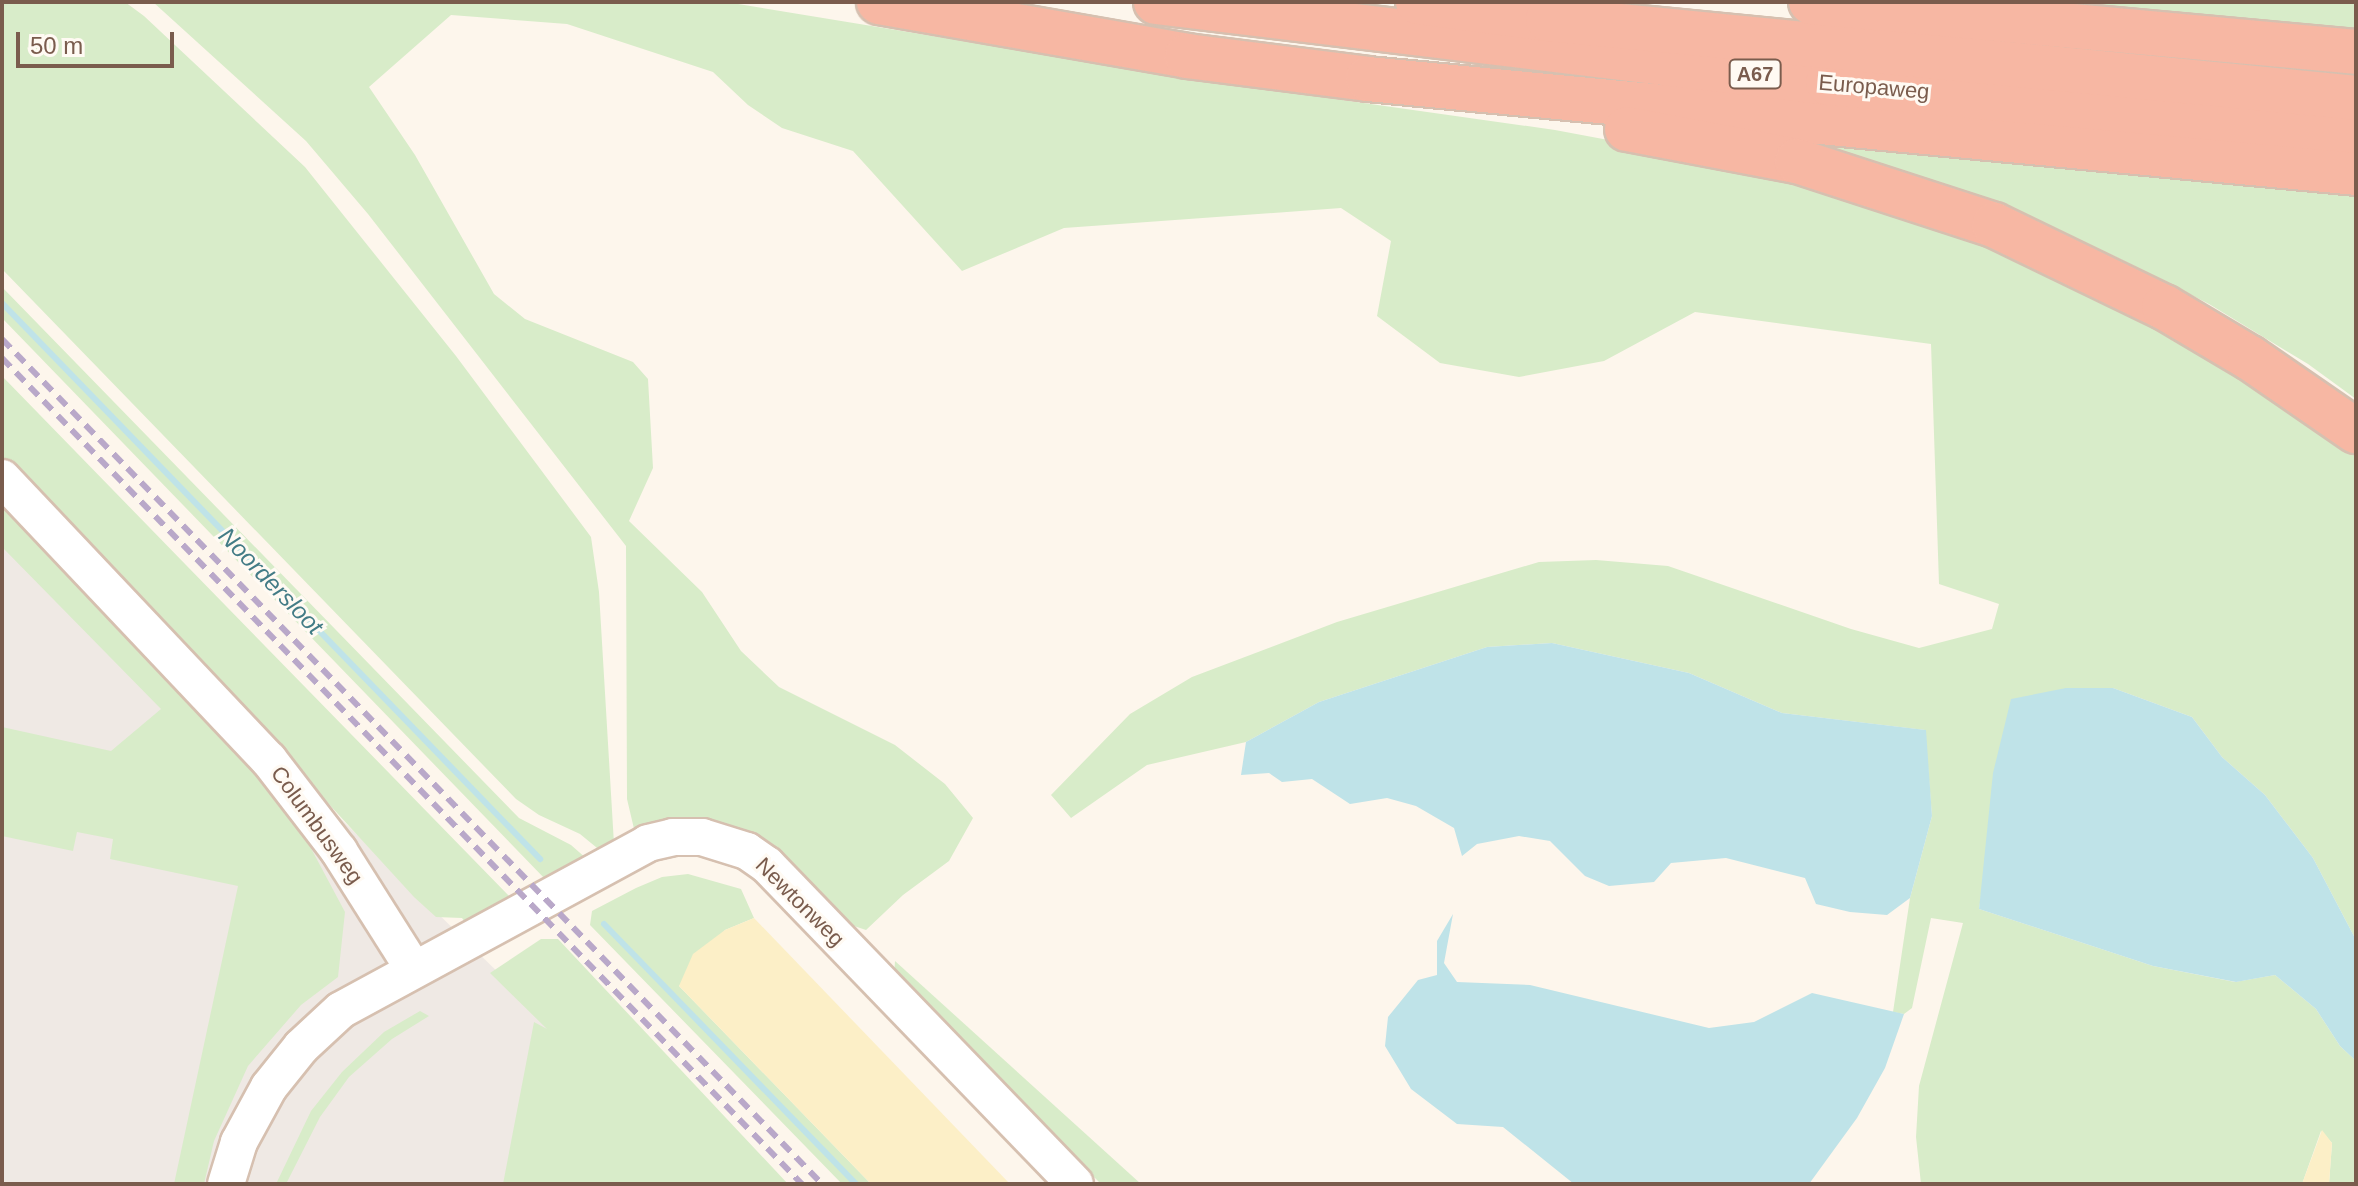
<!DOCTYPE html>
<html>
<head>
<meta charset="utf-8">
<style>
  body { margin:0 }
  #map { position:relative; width:2358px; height:1186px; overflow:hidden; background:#fdf6ec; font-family:Arial,sans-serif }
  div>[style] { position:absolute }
  .industrial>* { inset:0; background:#efe9e4 }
  .green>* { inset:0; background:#d8ecc9 }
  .sand>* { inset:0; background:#fcefc7 }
  .water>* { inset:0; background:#bfe3e8 }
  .stream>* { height:6px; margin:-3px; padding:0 3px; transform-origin:3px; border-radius:3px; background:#bfe3e8 }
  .roads { filter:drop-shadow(2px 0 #d6c0b0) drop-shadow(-2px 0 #d6c0b0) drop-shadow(0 2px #d6c0b0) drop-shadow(0 -2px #d6c0b0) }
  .secondary>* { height:36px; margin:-18px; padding:0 18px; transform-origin:18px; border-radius:18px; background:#fff }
  .highway>* { height:44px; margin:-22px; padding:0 22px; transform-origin:22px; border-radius:22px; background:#f7b7a3 }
  .rail>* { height:6px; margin-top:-3px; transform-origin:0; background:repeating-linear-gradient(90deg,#b9a8c9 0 12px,transparent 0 20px) }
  span { translate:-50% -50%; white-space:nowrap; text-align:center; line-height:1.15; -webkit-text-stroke:6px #fffaf3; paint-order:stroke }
  .shield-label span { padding:2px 6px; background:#fffaf3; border:2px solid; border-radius:6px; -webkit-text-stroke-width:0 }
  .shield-label { font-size:20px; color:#7a5c4d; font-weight:700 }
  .street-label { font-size:22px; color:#7a5c4d }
  .water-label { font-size:24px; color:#437c86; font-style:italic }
  .frame { position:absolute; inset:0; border:4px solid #7a5c4d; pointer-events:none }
  .scale { position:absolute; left:16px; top:32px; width:158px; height:36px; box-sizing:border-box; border:4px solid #7a5c4d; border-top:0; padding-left:10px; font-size:24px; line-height:28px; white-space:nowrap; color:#7a5c4d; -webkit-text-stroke:6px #fffaf3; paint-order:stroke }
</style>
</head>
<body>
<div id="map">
  <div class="industrial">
    <i style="clip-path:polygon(2px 488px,550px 1023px,514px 1184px,2px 1184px)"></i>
  </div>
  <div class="green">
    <i style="clip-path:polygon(2px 2px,125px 2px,144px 16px,305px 167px,456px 356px,591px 537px,599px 592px,614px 844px,602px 852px,580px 834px,539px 815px,516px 799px,2px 269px)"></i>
    <i style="clip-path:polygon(153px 2px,726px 2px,1195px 79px,1555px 130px,1699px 157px,1856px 202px,2001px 252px,2199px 347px,2356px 456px,2356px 940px,2313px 858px,2265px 795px,2222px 757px,2192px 717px,2113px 688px,1985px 872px,1979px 909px,2153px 966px,2235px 982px,2275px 975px,2316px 1009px,2340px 1046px,2356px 1061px,2356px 1184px,2329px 1184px,2332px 1143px,2321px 1131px,2302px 1184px,1921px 1184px,1916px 1137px,1919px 1086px,1963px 923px,1931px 918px,1912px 1008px,1904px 1014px,1893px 1012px,1910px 898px,1932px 816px,1925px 730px,1782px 713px,1689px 673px,1552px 643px,1487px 647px,1319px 702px,1246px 742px,1147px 765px,1071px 818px,1051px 795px,1130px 714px,1192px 677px,1337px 622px,1539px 562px,1596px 560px,1668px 566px,1851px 629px,1919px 648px,1992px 629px,1999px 604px,1939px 584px,1931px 344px,1695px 312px,1604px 361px,1519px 377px,1440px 363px,1377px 316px,1391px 241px,1341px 208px,1064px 228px,962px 271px,853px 151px,782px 128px,748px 105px,713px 72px,567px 24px,451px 15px,369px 87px,415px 155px,494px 294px,525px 319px,633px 362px,648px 379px,653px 468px,629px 521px,702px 592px,741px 651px,779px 687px,895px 745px,945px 784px,973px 818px,949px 861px,903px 895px,866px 930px,845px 923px,772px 849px,740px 829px,704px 820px,635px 833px,627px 799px,626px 546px,368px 214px,306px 141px)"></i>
    <i style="clip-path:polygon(2073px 2px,2356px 2px,2356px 32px,2028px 9px)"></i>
    <i style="clip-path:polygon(1789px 136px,2356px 185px,2356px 399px,2308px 364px,2209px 304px,2116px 257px,1990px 199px)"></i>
    <i style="clip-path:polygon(2px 287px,519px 818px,571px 845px,587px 859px,547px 881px,2px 318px)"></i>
    <i style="clip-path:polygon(2px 376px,186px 565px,515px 902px,468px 926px,462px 918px,436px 917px,414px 897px,152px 611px,2px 469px)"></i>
    <i style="clip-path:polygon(2px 498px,290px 809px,345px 912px,338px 977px,301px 1005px,248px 1066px,214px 1141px,204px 1184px,174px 1184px,238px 886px,110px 859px,113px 839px,77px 832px,73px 851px,2px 836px,2px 727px,111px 751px,161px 709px,2px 547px)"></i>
    <i style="clip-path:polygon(688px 874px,741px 889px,754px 918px,725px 930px,679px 986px,871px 1184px,842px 1184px,590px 925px,592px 911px,636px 888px,662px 877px)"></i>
    <i style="clip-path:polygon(541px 939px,558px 939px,788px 1184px,503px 1184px,534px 1022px,547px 1029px,490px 973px)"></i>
    <i style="clip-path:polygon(895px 961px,1141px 1184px,1101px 1184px,894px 977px)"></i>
    <i style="clip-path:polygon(420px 1011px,429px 1016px,392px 1039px,349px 1077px,320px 1117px,286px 1184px,276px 1184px,311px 1111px,342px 1072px,384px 1032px)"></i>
  </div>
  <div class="sand">
    <i style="clip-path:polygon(754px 918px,1010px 1184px,871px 1184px,679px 986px,693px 954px,725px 930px)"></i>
    <i style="clip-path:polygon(2322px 1130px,2332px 1143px,2329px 1184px,2302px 1184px)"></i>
  </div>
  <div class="water">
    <i style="clip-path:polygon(1552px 643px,1689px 673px,1782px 713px,1926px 730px,1932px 816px,1910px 898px,1887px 915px,1850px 912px,1816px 904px,1805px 878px,1726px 858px,1671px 863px,1654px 882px,1609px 886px,1585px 876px,1550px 841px,1519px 836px,1477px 844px,1462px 856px,1454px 828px,1416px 806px,1387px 798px,1350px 804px,1312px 779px,1282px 782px,1269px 773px,1241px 775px,1246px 742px,1319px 702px,1487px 647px)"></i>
    <i style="clip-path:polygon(2066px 688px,2113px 688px,2192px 717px,2222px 757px,2265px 795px,2313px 858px,2356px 940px,2356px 1061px,2340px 1046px,2316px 1009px,2275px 975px,2236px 982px,2153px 966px,1979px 909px,1993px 773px,2011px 699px)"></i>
    <i style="clip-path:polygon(1453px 914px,1444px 963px,1457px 982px,1530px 985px,1709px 1028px,1754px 1022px,1812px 993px,1904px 1014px,1885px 1068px,1857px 1118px,1809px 1184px,1574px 1184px,1503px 1127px,1457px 1124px,1411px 1089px,1385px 1046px,1388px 1017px,1418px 980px,1437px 975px,1437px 941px)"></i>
  </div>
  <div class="stream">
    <i style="left:2px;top:303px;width:774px;rotate:45.94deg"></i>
    <i style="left:604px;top:924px;width:362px;rotate:45.9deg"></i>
  </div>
  <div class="roads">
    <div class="secondary">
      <i style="left:2px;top:478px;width:388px;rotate:46.6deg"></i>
      <i style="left:269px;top:760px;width:115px;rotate:52.4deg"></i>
      <i style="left:339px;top:851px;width:138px;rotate:57.7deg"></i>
      <i style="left:226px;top:1184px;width:44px;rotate:-72.8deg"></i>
      <i style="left:239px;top:1142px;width:63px;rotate:-61.4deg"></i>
      <i style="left:269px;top:1087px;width:51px;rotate:-51.3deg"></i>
      <i style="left:301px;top:1047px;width:54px;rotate:-42.8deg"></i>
      <i style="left:341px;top:1010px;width:349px;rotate:-28.5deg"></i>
      <i style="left:648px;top:843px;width:26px;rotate:-13deg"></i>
      <i style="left:673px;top:837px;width:29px"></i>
      <i style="left:702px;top:837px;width:47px;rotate:17.3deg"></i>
      <i style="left:747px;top:851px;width:24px;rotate:35deg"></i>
      <i style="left:767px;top:865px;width:443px;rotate:46deg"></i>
    </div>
    <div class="highway">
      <i style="left:879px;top:2px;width:313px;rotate:9.9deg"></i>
      <i style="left:1187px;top:56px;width:182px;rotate:7.2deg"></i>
      <i style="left:1368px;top:79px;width:992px;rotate:5.43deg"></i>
      <i style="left:1156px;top:2px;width:677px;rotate:6.87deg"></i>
      <i style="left:1828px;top:83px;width:530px;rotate:5.19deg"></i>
      <i style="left:1418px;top:2px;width:131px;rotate:7.5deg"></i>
      <i style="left:1548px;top:19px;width:812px;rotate:5.58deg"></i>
      <i style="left:1811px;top:2px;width:547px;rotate:5.24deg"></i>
      <i style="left:1627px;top:129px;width:173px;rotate:10.7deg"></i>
      <i style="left:1797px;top:161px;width:207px;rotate:18deg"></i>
      <i style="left:1994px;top:225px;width:189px;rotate:25.8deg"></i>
      <i style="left:2164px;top:307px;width:100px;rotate:30.7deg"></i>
      <i style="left:2250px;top:358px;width:129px;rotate:34.6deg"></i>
    </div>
  </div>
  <div class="rail">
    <i style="left:2px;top:339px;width:1177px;rotate:45.86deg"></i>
    <i style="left:2px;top:358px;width:1150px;rotate:45.92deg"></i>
  </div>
  <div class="shield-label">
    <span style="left:1755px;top:74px">A67</span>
  </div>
  <div class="street-label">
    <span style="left:1874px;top:87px;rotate:5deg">Europaweg</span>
    <span style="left:317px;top:825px;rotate:54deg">Columbusweg</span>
    <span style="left:800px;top:902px;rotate:45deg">Newtonweg</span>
  </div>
  <div class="water-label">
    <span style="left:271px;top:581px;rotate:46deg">Noordersloot</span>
  </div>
  <div class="frame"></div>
  <div class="scale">50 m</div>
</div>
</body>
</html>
